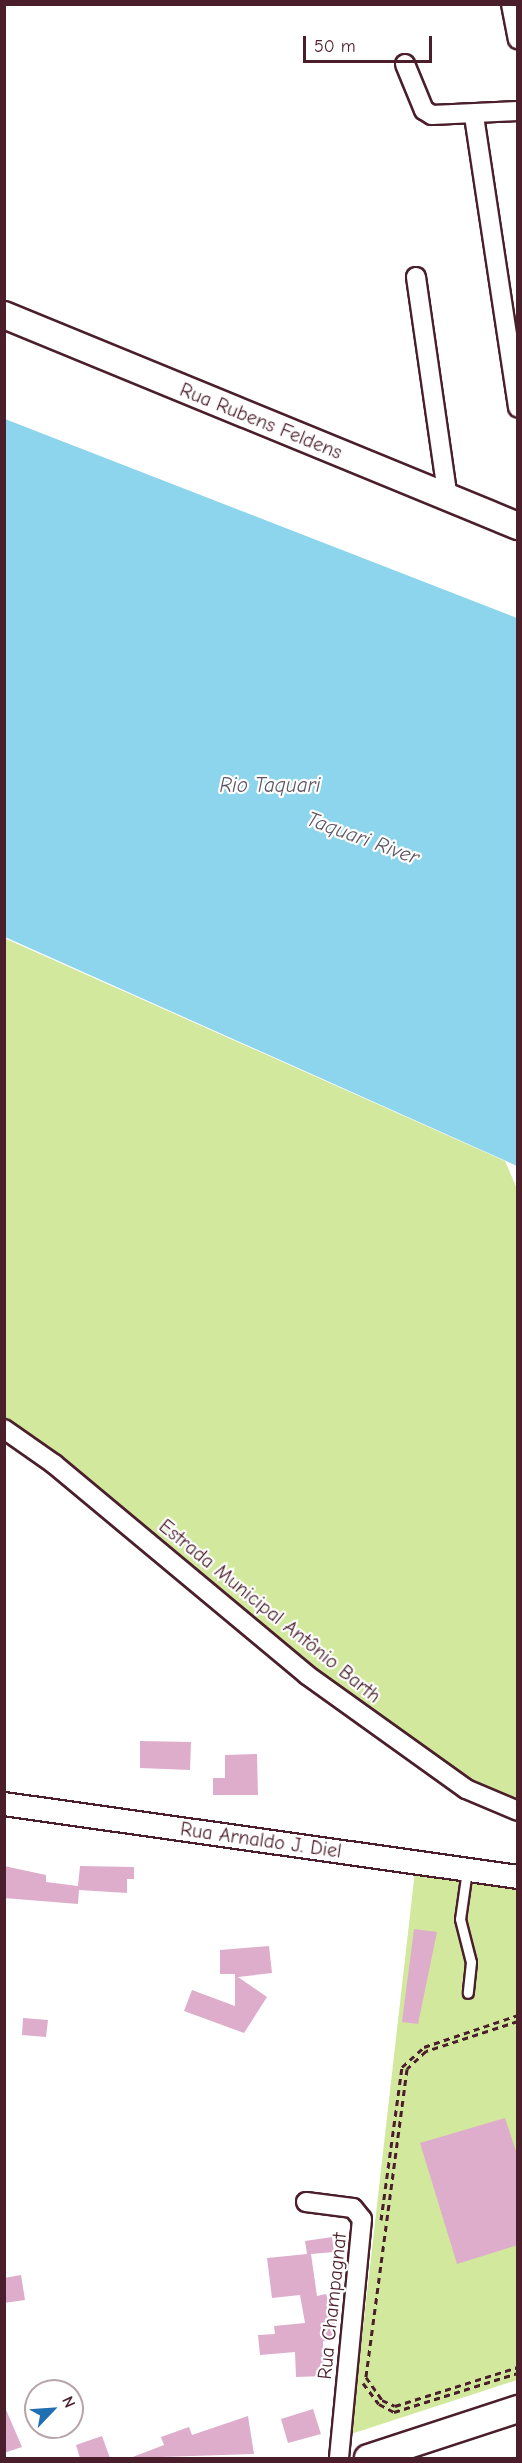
<!DOCTYPE html>
<html>
<head>
<meta charset="utf-8">
<style>
  body { margin:0 }
  #map { position:relative; width:522px; height:2463px; overflow:hidden; background:#fff; font-family:"Comic Neue",sans-serif }
  div>[style] { position:absolute }
  .green>* { inset:0; background:#d2e89d }
  .water>* { inset:0; background:#8cd5ed }
  .building>* { inset:0; background:#deadcb }
  .path>* { height:3px; margin-top:-1.5px; transform-origin:0; background:repeating-linear-gradient(90deg,#4a1f2b 0 6px,transparent 0 10.5px) }
  .roads { filter:drop-shadow(2px 0 #4a1f2b) drop-shadow(-2px 0 #4a1f2b) drop-shadow(0 2px #4a1f2b) drop-shadow(0 -2px #4a1f2b) }
  .service>* { height:9px; margin:-4.5px; padding:0 4.5px; transform-origin:4.5px; border-radius:4.5px; background:#fff }
  .minor>* { height:18px; margin:-9px; padding:0 9px; transform-origin:9px; border-radius:9px; background:#fff }
  .tertiary>* { height:22px; margin:-11px; padding:0 11px; transform-origin:11px; border-radius:11px; background:#fff }
  .secondary>* { height:26px; margin:-13px; padding:0 13px; transform-origin:13px; border-radius:13px; background:#fff }
  span { translate:-50% -50%; white-space:nowrap; text-align:center; line-height:1.15; -webkit-text-stroke:4.5px #fff; paint-order:stroke }
  .street-label { font-size:20px; color:#4a1f2b }
  .water-label { font-size:21px; color:#5e5665; font-style:italic }
  .frame { position:absolute; inset:0; border:6px solid #4a1f2b; pointer-events:none }
  .north { position:absolute; left:24px; top:2379px; width:60px; height:60px; box-sizing:border-box; background:#fff; border:2px solid #b7a5aa; border-radius:50%; rotate:65deg; font-size:16px; font-weight:700; line-height:24px; text-align:center; color:#4a1f2b }
  .north::after { content:''; display:block; margin:auto; width:21px; height:27px; background:#1f6fb2; clip-path:polygon(50% 0,100% 100%,50% 72%,0 100%) }
  .scale { position:absolute; left:303px; top:36px; width:129px; height:27px; box-sizing:border-box; border:3px solid #4a1f2b; border-top:0; padding-left:8px; font-size:18px; line-height:21px; white-space:nowrap; color:#4a1f2b; -webkit-text-stroke:4px #fff; paint-order:stroke }
</style>
</head>
<body>
<div id="map">
  <div class="green">
    <i style="clip-path:polygon(4px 938px,505px 1161px,518px 1191px,517px 1806px,466px 1789px,5px 1429px)"></i>
    <i style="clip-path:polygon(415px 1871px,517px 1885px,517px 2380px,351px 2434px)"></i>
  </div>
  <div class="water">
    <i style="clip-path:polygon(5px 419px,517px 618px,517px 1166px,5px 937px)"></i>
  </div>
  <div class="building">
    <i style="clip-path:polygon(140px 1741px,191px 1742px,190px 1770px,140px 1768px)"></i>
    <i style="clip-path:polygon(257px 1754px,258px 1795px,213px 1795px,213px 1778px,225px 1778px,225px 1755px)"></i>
    <i style="clip-path:polygon(4px 1866px,46px 1875px,46px 1882px,78px 1886px,80px 1866px,134px 1867px,134px 1879px,127px 1879px,127px 1893px,79px 1890px,78px 1904px,4px 1898px)"></i>
    <i style="clip-path:polygon(414px 1929px,437px 1932px,418px 2024px,402px 2022px)"></i>
    <i style="clip-path:polygon(269px 1946px,272px 1973px,238px 1977px,267px 1997px,244px 2033px,184px 2011px,192px 1990px,235px 2006px,235px 1974px,220px 1974px,220px 1950px)"></i>
    <i style="clip-path:polygon(23px 2018px,48px 2020px,46px 2037px,22px 2035px)"></i>
    <i style="clip-path:polygon(505px 2118px,518px 2157px,518px 2245px,457px 2264px,420px 2143px)"></i>
    <i style="clip-path:polygon(332px 2237px,334px 2252px,311px 2254px,317px 2296px,326px 2294px,335px 2322px,332px 2342px,323px 2341px,324px 2376px,296px 2377px,295px 2352px,260px 2355px,258px 2335px,275px 2334px,274px 2326px,305px 2323px,300px 2295px,272px 2298px,267px 2258px,307px 2254px,305px 2241px)"></i>
    <i style="clip-path:polygon(21px 2275px,25px 2300px,4px 2303px,4px 2278px)"></i>
    <i style="clip-path:polygon(4px 2405px,22px 2447px,4px 2453px)"></i>
    <i style="clip-path:polygon(313px 2409px,321px 2434px,288px 2443px,281px 2419px)"></i>
    <i style="clip-path:polygon(248px 2416px,254px 2454px,130px 2458px,164px 2445px,161px 2437px,189px 2427px,192px 2435px)"></i>
    <i style="clip-path:polygon(102px 2436px,110px 2458px,80px 2458px,76px 2445px)"></i>
  </div>
  <div class="path">
    <i style="left:518px;top:2021px;width:97px;rotate:161.9deg"></i>
    <i style="left:426px;top:2051px;width:26px;rotate:137deg"></i>
    <i style="left:407px;top:2069px;width:311px;rotate:97.6deg"></i>
    <i style="left:366px;top:2377px;width:28px;rotate:55deg"></i>
    <i style="left:382px;top:2400px;width:14px;rotate:25deg"></i>
    <i style="left:395px;top:2406px;width:129px;rotate:-17.6deg"></i>
    <i style="left:381px;top:2220px;width:154px;rotate:-82.2deg"></i>
    <i style="left:402px;top:2067px;width:30px;rotate:-42deg"></i>
    <i style="left:424px;top:2047px;width:99px;rotate:-18.8deg"></i>
    <i style="left:363px;top:2383px;width:26px;rotate:53deg"></i>
    <i style="left:379px;top:2404px;width:17px;rotate:28deg"></i>
    <i style="left:394px;top:2412px;width:130px;rotate:-17.5deg"></i>
  </div>
  <div class="roads">
    <div class="service">
      <i style="left:467px;top:1870px;width:49px;rotate:98.1deg"></i>
      <i style="left:460px;top:1919px;width:44px;rotate:75.7deg"></i>
      <i style="left:471px;top:1962px;width:31px;rotate:96deg"></i>
    </div>
    <div class="minor">
      <i style="left:511px;top:4px;width:36px;rotate:79deg"></i>
      <i style="left:405px;top:64px;width:50px;rotate:67.6deg"></i>
      <i style="left:424px;top:110px;width:9px;rotate:32deg"></i>
      <i style="left:432px;top:115px;width:86px;rotate:-2.7deg"></i>
      <i style="left:474px;top:116px;width:295px;rotate:81.4deg"></i>
      <i style="left:416px;top:277px;width:223px;rotate:81.8deg"></i>
      <i style="left:4px;top:1429px;width:61px;rotate:35deg"></i>
      <i style="left:54px;top:1464px;width:329px;rotate:39.8deg"></i>
      <i style="left:307px;top:1675px;width:196px;rotate:35.6deg"></i>
      <i style="left:466px;top:1789px;width:56px;rotate:22.9deg"></i>
      <i style="left:306px;top:2202px;width:47px;rotate:7.3deg"></i>
      <i style="left:353px;top:2208px;width:14px;rotate:51deg"></i>
      <i style="left:362px;top:2219px;width:240px;rotate:95.5deg"></i>
    </div>
    <div class="tertiary">
      <i style="left:4px;top:1804px;width:519px;rotate:8.08deg"></i>
    </div>
    <div class="secondary">
      <i style="left:4px;top:315px;width:556px;rotate:22.32deg"></i>
      <i style="left:368px;top:2458px;width:158px;rotate:-18.1deg"></i>
    </div>
  </div>
  <div class="street-label">
    <span style="left:261px;top:421px;rotate:22deg">Rua Rubens Feldens</span>
    <span style="left:270px;top:1611px;rotate:39deg">Estrada Municipal Antônio Barth</span>
    <span style="left:261px;top:1840px;rotate:8deg">Rua Arnaldo J. Diel</span>
    <span style="left:332px;top:2306px;rotate:-84deg">Rua Champagnat</span>
  </div>
  <div class="water-label">
    <span style="left:270px;top:785px">Rio Taquari</span>
    <span style="left:363px;top:838px;rotate:20deg">Taquari River</span>
  </div>
  <div class="frame"></div>
  <div class="north">N</div>
  <div class="scale">50 m</div>
</div>
</body>
</html>
